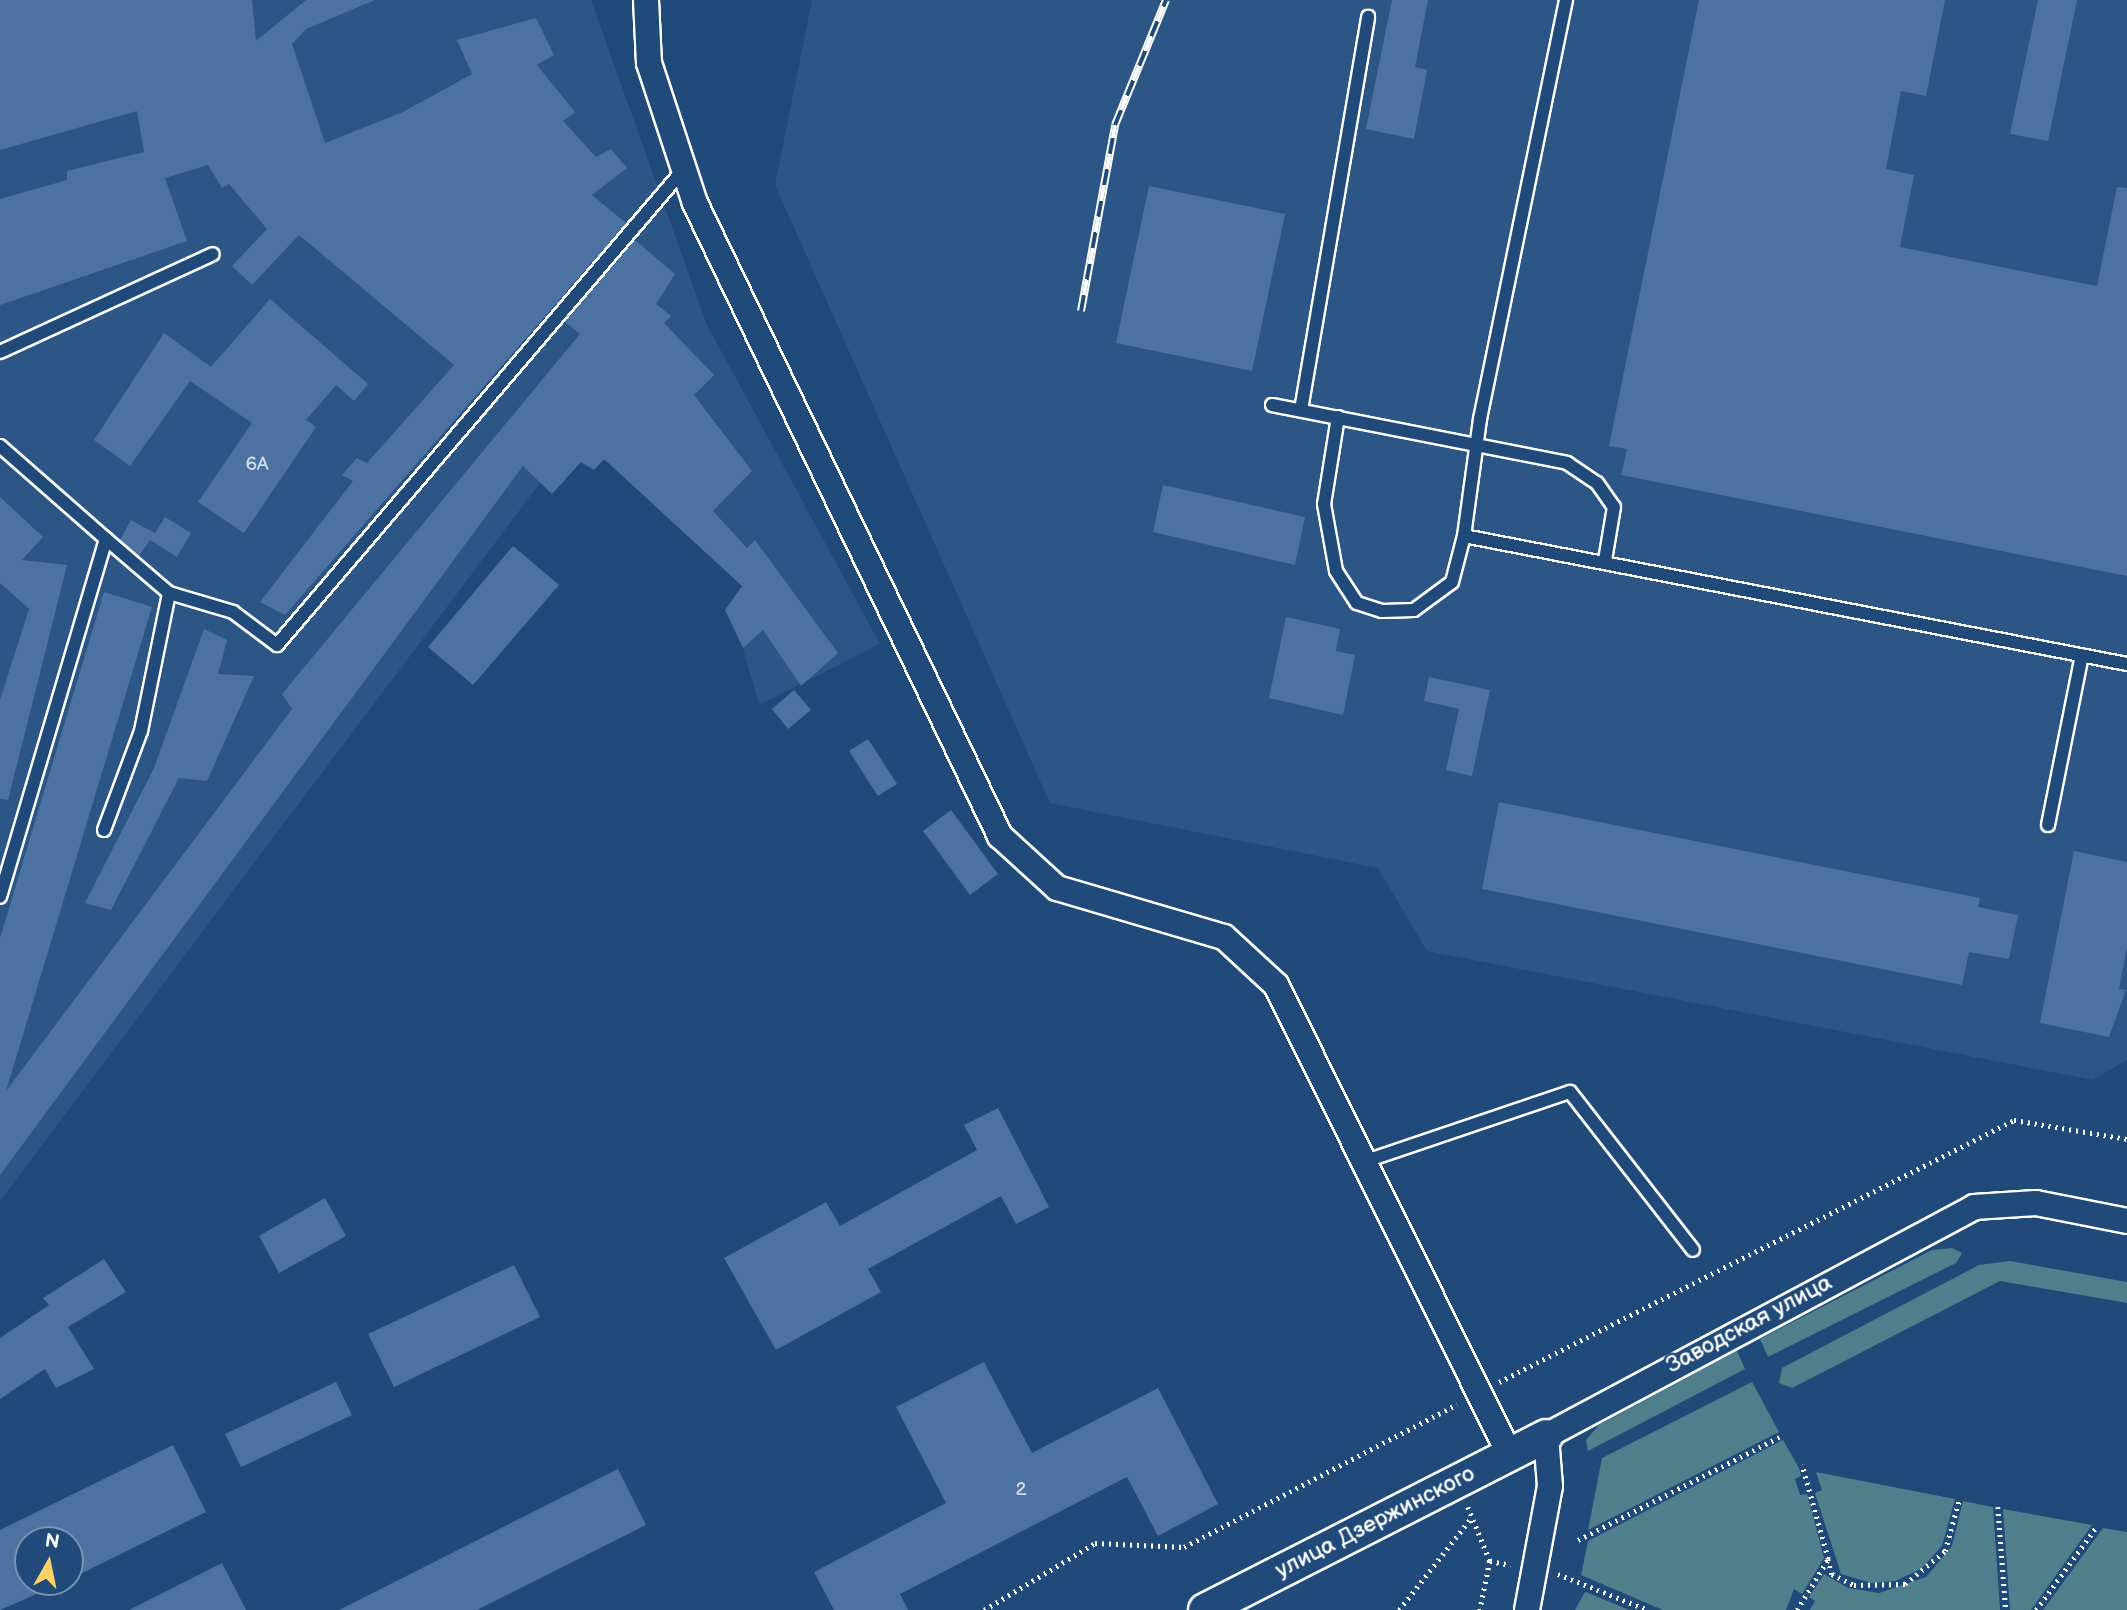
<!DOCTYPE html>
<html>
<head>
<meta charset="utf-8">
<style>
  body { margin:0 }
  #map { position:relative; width:2127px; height:1610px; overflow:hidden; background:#1f4a7a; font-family:"Balsamiq Sans",sans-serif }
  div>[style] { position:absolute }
  .built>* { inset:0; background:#2c5686 }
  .green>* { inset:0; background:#4f7f8a }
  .building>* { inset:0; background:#4c72a1 }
  .path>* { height:4.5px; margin-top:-2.25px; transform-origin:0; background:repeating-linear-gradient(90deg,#fff 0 2px,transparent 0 7px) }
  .roads { filter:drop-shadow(2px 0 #fff) drop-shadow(-2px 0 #fff) drop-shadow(0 2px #fff) drop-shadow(0 -2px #fff) }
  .service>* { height:12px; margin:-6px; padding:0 6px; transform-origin:6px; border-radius:6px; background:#1f4a7a }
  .minor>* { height:24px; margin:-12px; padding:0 12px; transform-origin:12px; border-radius:12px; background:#1f4a7a }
  .tertiary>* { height:32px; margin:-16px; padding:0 16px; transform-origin:16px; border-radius:16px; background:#1f4a7a }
  .rail>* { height:8px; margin-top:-4px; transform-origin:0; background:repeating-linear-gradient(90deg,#1f4a7a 0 16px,#fff 0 32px); box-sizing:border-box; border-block:2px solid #fff }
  span { translate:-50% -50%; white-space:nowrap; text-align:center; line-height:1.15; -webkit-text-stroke:5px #1f4a7a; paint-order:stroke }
  .number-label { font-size:19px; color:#d2dce8 }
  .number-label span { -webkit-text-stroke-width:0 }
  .street-label { font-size:23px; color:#fff }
  .north { position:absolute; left:14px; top:1526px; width:70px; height:70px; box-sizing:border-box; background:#1f4a7a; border:2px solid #7992af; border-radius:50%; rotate:9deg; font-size:19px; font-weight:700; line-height:28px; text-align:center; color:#fff }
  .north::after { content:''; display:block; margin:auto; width:24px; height:32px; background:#ffd166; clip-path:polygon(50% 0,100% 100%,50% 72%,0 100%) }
</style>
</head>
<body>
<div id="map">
  <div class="built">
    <i style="clip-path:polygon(0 0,591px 0,707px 325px,880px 644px,759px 705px,743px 648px,742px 586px,605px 459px,594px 470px,580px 463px,552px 494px,540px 483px,0 1201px)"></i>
    <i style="clip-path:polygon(812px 0,2127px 0,2127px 1060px,2093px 1080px,1427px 951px,1378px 868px,1050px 803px,775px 185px)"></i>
  </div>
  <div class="green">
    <i style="clip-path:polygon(1952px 1248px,1962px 1253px,1956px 1263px,1768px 1357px,1760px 1339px,1932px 1250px)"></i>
    <i style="clip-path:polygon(2010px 1261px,2127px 1282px,2127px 1303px,2000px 1281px,1792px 1388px,1779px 1383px,1782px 1368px,1979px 1265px)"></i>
    <i style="clip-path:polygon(1737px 1351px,1745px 1369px,1588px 1451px,1586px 1440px,1599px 1425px)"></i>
    <i style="clip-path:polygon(1752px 1382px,1779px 1432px,1588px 1530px,1602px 1458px)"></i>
    <i style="clip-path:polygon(1783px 1440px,1799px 1468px,1801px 1476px,1795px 1479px,1800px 1495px,1807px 1494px,1824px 1558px,1802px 1594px,1794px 1589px,1786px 1610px,1663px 1610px,1581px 1575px,1588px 1541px)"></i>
    <i style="clip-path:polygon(1816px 1472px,1955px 1499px,1942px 1546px,1921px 1569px,1895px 1581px,1871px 1583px,1841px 1574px,1815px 1493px,1822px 1490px)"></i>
    <i style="clip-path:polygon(1963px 1501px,1993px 1507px,2000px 1610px,1810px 1610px,1815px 1601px,1809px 1597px,1824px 1574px,1848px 1588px,1879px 1593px,1926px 1577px,1952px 1546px)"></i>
    <i style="clip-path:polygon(2003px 1509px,2092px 1525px,2031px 1610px,2010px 1610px)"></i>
    <i style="clip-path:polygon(2103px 1528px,2127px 1532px,2127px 1610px,2043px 1610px)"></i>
    <i style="clip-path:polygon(1585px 1592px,1586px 1592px,1629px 1610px,1575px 1610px)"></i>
  </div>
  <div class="building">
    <i style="clip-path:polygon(0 0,252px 0,256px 41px,306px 0,375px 0,306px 29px,292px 44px,325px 143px,403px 112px,472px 74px,457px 40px,536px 18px,554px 55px,537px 65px,575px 112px,563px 121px,596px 157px,611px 149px,627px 168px,592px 195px,626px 223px,285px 615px,260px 602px,353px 481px,342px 475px,357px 458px,367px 463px,454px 365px,299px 235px,252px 285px,232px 266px,267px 229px,229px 184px,222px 188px,208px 165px,165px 178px,187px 241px,0 305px,0 199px,67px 180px,67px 171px,144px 152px,137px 111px,0 150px)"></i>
    <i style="clip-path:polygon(1392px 0,1428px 0,1415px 67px,1427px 70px,1414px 139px,1366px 129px)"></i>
    <i style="clip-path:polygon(1699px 0,1945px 0,1926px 96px,1901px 91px,1886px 169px,1914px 175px,1900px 247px,2097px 286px,2117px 187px,2127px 188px,2127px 576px,1621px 475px,1627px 449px,1609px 446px)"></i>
    <i style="clip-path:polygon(2038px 0,2077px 0,2048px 141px,2010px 134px)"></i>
    <i style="clip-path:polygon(1149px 186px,1285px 214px,1252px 371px,1116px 343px)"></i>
    <i style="clip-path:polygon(635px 240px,675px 274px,656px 304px,671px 316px,664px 323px,714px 375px,694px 395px,752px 471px,713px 511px,747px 548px,755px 540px,838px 653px,801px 686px,763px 630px,743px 648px,725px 610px,742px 586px,604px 459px,594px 470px,581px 462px,552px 494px,523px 466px,0 1175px,0 938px,104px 592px,152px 607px,6px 1091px,292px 709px,282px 694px,580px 334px,565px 322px)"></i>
    <i style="clip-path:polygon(270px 299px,368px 384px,354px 401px,336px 385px,306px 420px,316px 427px,244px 533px,198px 502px,252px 423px,190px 381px,130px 466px,94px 440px,164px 333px,211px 367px)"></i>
    <i style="clip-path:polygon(1163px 485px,1305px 517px,1295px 565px,1153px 532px)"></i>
    <i style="clip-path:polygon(0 497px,43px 537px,22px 560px,67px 565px,8px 800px,0 799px,0 700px,29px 609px,0 583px)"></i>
    <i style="clip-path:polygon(165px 517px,191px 533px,177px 557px,150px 540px,139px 556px,120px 540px,131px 520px,155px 533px)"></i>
    <i style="clip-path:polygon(513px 546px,559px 585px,473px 685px,428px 647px)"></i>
    <i style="clip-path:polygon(1286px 617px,1340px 629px,1336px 651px,1355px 655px,1343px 715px,1269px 698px)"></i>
    <i style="clip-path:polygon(204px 629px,227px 640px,218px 674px,254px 676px,207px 781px,179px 778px,111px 910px,85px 903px,154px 768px)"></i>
    <i style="clip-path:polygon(1429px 677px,1490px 690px,1472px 776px,1446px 770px,1459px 709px,1424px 701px)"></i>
    <i style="clip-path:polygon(794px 690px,811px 710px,788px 729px,772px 709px)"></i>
    <i style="clip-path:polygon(868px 739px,897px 784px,878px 796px,849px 751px)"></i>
    <i style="clip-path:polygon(1499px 802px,1980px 898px,1978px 907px,2018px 915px,2009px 959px,1969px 952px,1962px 985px,1482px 889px)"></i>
    <i style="clip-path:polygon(951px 810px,998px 874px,970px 895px,923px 831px)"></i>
    <i style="clip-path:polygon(2074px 851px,2127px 862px,2127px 947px,2119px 989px,2126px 990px,2109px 1037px,2040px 1023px)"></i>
    <i style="clip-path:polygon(998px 1108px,1049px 1207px,1016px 1224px,1001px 1196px,868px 1269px,881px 1292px,776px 1350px,724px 1258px,826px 1202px,840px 1226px,977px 1150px,964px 1125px)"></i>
    <i style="clip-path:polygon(325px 1198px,346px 1236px,279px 1273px,259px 1236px)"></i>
    <i style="clip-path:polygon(104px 1259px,126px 1292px,68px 1327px,94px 1369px,56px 1388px,45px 1369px,0 1399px,0 1338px,49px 1305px,43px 1298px)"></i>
    <i style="clip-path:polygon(514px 1265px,540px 1317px,394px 1387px,368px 1334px)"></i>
    <i style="clip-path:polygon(984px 1362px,1032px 1453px,1158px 1388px,1218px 1504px,1158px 1536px,1127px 1477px,900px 1594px,908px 1610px,834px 1610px,814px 1572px,946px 1503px,896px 1407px)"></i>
    <i style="clip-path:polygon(336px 1382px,352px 1415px,241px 1467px,225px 1434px)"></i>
    <i style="clip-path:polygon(173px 1445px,206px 1512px,70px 1579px,70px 1540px,28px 1540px,28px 1582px,64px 1582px,0 1610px,0 1530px)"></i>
    <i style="clip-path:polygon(618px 1469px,646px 1525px,477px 1610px,339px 1610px)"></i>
    <i style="clip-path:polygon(222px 1563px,246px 1610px,129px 1610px)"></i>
  </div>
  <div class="path">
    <i style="left:1499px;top:1382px;width:578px;rotate:-26.96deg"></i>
    <i style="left:2014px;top:1120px;width:115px;rotate:9.5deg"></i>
    <i style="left:1468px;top:1507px;width:58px;rotate:67.8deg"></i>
    <i style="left:1490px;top:1561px;width:50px;rotate:101.5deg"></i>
    <i style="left:1998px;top:1507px;width:103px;rotate:85.6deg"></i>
    <i style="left:1578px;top:1540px;width:228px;rotate:-27.1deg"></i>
    <i style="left:1828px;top:1559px;width:16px;rotate:75deg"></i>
    <i style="left:1832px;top:1574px;width:25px;rotate:27deg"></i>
    <i style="left:1854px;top:1585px;width:51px;rotate:-1.1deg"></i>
    <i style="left:1905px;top:1584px;width:52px;rotate:-39.5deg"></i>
    <i style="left:1945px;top:1551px;width:53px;rotate:-74.6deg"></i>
    <i style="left:1490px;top:1561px;width:21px;rotate:11deg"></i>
    <i style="left:1558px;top:1574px;width:97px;rotate:21.8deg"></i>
    <i style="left:984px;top:1610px;width:130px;rotate:-31.1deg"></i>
    <i style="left:1095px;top:1543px;width:89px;rotate:2.6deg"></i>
    <i style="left:1184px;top:1547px;width:308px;rotate:-27.6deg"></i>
    <i style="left:1399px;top:1610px;width:118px;rotate:-51.9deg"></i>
    <i style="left:1797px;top:1610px;width:60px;rotate:-58.7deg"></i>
    <i style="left:1828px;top:1559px;width:98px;rotate:-105.5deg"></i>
    <i style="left:2036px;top:1610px;width:104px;rotate:-54deg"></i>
  </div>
  <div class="roads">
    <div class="service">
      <i style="left:0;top:352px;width:234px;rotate:-24.7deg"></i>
      <i style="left:1272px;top:405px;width:301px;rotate:11.1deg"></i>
      <i style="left:1567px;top:463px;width:36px;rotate:34deg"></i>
      <i style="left:1597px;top:483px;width:29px;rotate:55deg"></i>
      <i style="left:1614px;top:507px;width:54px;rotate:99.6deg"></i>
      <i style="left:1301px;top:410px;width:399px;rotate:-80.3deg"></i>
      <i style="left:1338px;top:417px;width:88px;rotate:99.1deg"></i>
      <i style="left:1324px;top:504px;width:68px;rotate:79.8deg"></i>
      <i style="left:1336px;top:571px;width:38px;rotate:57deg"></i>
      <i style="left:1357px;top:603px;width:26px;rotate:18deg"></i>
      <i style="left:1382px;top:611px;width:32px;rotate:-2deg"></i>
      <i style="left:1414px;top:610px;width:47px;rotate:-36.4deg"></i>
      <i style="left:1452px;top:582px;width:48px;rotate:-75.4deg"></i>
      <i style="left:1464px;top:536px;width:118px;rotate:-82.2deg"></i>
      <i style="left:1480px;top:419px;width:428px;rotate:-78.4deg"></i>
      <i style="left:0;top:446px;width:141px;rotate:41.3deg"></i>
      <i style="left:106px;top:539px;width:373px;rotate:106.5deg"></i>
      <i style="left:1464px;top:536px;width:675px;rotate:10.93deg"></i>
      <i style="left:106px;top:539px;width:83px;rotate:40.6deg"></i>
      <i style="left:169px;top:593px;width:67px;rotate:16.5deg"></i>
      <i style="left:233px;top:612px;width:55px;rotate:36.9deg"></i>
      <i style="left:277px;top:645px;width:626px;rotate:-49.47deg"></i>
      <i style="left:2048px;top:825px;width:173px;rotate:-78.7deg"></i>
      <i style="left:104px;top:830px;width:106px;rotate:-69.5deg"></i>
      <i style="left:141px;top:731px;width:141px;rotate:-78.5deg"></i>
      <i style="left:1366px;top:1161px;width:215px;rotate:-18.7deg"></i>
      <i style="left:1570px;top:1092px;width:200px;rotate:52.1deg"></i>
    </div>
    <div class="minor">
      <i style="left:646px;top:0;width:63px;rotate:87.3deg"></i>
      <i style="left:649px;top:63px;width:147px;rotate:71.8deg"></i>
      <i style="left:695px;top:203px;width:703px;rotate:64.27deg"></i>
      <i style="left:1000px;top:836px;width:77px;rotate:42.4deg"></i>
      <i style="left:1057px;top:888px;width:174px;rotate:16.4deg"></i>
      <i style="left:1224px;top:937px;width:71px;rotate:42.7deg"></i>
      <i style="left:1276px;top:985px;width:523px;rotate:63.53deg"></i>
      <i style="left:1527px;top:1610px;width:126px;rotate:-79.5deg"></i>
      <i style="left:1550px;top:1486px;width:50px;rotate:-94.6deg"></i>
      <i style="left:1546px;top:1436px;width:485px;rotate:-28.1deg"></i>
      <i style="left:1974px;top:1207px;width:62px;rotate:-3.7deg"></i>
      <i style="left:2036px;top:1203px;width:93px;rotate:11.2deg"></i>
    </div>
    <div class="tertiary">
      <i style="left:1205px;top:1610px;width:383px;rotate:-27deg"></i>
    </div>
  </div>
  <div class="rail">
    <i style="left:1081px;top:311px;width:189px;rotate:-79.6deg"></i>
    <i style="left:1115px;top:125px;width:135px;rotate:-67.8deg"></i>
  </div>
  <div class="number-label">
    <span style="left:257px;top:465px">6А</span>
    <span style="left:1021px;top:1490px">2</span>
  </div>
  <div class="street-label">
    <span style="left:1749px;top:1324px;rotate:-28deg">Заводская улица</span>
    <span style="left:1375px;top:1522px;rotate:-27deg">улица Дзержинского</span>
  </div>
  <div class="north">N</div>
</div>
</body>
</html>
